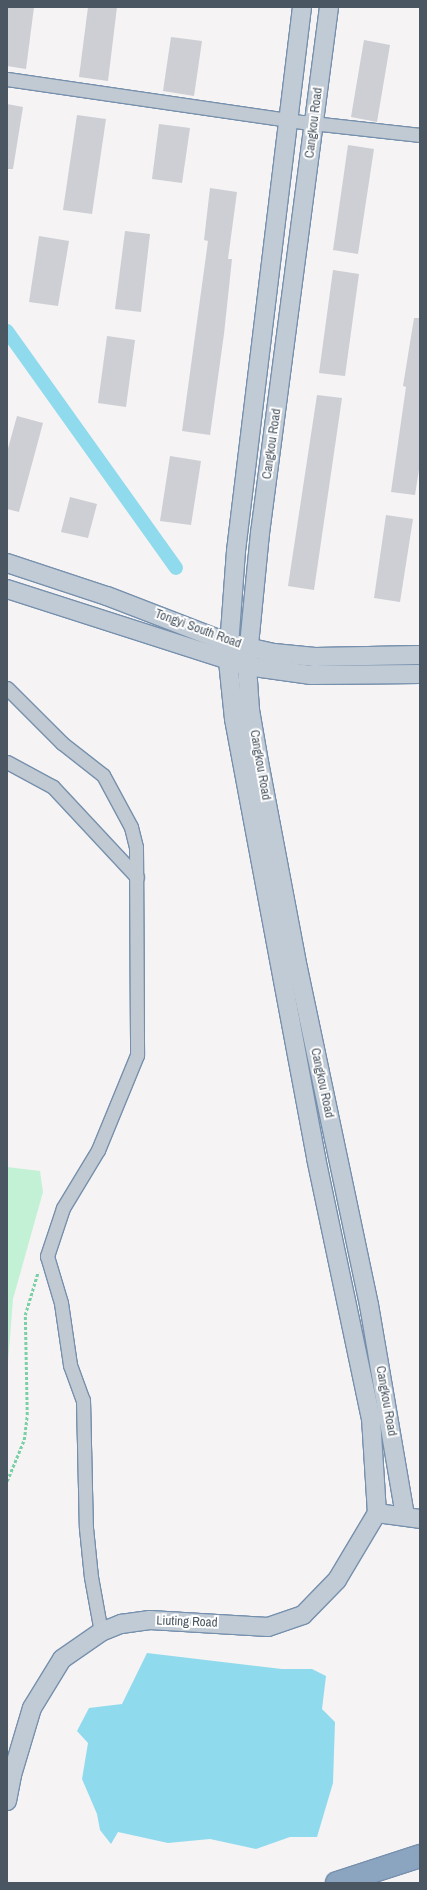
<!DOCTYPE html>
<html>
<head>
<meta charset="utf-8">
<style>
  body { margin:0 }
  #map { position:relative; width:427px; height:1890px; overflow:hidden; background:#f5f3f3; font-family:"Archivo Narrow",sans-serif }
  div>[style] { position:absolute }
  .green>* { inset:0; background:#c3f1d5 }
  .water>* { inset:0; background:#90daee }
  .canal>* { height:14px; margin:-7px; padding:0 7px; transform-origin:7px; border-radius:7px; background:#90daee }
  .building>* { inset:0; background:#cdcfd5 }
  .path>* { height:2.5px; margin-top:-1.25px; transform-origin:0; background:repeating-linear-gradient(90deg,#7ad0a6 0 3px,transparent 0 5px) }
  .roads { filter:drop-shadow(1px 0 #7690ad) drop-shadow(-1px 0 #7690ad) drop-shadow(0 1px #7690ad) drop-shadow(0 -1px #7690ad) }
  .street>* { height:13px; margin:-6.5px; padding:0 6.5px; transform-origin:6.5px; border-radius:6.5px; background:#c1cad2 }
  .secondary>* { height:18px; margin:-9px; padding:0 9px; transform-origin:9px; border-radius:9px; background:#c1cbd6 }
  .highway>* { height:22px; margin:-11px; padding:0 11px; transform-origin:11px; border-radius:11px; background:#8ba5c1 }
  span { translate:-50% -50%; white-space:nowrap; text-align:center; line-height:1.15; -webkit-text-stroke:4px #fff; paint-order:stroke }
  .street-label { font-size:13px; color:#4a5661 }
  .frame { position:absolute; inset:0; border:8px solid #4a5661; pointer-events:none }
</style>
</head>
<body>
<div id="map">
  <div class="green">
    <i style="clip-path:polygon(7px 1167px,40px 1171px,43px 1192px,13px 1299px,7px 1375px)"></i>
  </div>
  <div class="water">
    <i style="clip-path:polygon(147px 1653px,282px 1669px,312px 1669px,326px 1676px,322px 1709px,335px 1722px,333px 1783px,317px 1837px,290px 1837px,256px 1849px,210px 1839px,168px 1843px,118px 1832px,111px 1844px,100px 1830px,97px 1814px,82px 1779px,88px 1743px,77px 1731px,89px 1708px,122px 1704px)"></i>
  </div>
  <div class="canal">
    <i style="left:7px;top:331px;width:291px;rotate:54.5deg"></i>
  </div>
  <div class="building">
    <i style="clip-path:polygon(7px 7px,34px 7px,26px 69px,7px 66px)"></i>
    <i style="clip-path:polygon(88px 7px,117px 7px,108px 81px,79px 77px)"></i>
    <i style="clip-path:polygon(171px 37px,202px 41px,194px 96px,163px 91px)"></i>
    <i style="clip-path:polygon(364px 40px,390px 45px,377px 122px,351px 117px)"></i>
    <i style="clip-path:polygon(7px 104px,23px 107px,13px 169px,7px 169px)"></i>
    <i style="clip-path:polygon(77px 115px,106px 119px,92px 214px,63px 210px)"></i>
    <i style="clip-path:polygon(159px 124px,190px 128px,182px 183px,152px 179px)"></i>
    <i style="clip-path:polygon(348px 145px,374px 149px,358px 254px,333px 250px)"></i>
    <i style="clip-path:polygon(210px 188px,237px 192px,228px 259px,232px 259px,224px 334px,210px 435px,182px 431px,208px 241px,204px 240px)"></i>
    <i style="clip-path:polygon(125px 231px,150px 234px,141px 312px,115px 309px)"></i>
    <i style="clip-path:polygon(39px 236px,69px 241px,58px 306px,29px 302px)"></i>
    <i style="clip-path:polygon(333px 270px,359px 274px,345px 376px,319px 373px)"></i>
    <i style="clip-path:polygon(414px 318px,420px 318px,420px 463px,415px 495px,391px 492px,406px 387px,403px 386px)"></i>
    <i style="clip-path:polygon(107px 336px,135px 340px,126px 407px,98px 403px)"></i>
    <i style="clip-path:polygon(317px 395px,342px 398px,314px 590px,288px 586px)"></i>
    <i style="clip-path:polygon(17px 416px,43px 423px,19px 512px,7px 509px,7px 452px)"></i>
    <i style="clip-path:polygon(170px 456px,201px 461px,191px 525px,160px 521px)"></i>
    <i style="clip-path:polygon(70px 497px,97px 504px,88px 538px,61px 532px)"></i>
    <i style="clip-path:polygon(386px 515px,413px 519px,400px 602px,374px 598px)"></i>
  </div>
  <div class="path">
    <i style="left:7px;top:1481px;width:44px;rotate:-67.5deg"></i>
    <i style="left:24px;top:1440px;width:25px;rotate:-83deg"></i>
    <i style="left:27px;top:1415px;width:100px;rotate:-91.1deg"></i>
    <i style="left:25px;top:1315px;width:45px;rotate:-73.2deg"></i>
  </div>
  <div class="roads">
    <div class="street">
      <i style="left:7px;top:79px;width:299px;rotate:8.3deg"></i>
      <i style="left:303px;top:122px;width:118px;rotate:6.3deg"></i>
      <i style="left:7px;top:688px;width:78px;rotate:45deg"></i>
      <i style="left:62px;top:743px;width:52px;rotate:38deg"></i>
      <i style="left:103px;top:775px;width:59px;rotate:61.7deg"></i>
      <i style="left:131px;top:827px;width:21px;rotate:76deg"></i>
      <i style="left:136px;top:847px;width:208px;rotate:89.7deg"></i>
      <i style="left:137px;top:1055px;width:103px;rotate:112.3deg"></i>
      <i style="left:98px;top:1150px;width:68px;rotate:121.1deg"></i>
      <i style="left:63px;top:1208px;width:51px;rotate:108.4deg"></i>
      <i style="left:47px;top:1256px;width:49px;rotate:73.4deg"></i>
      <i style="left:61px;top:1303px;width:63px;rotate:81.7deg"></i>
      <i style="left:70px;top:1365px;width:37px;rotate:70deg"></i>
      <i style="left:83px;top:1400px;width:128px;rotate:88.7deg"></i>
      <i style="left:86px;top:1528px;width:49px;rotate:84.2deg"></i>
      <i style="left:91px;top:1577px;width:56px;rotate:79.7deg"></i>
      <i style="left:7px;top:762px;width:52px;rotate:28.5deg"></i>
      <i style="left:53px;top:787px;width:123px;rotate:47deg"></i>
    </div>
    <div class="secondary">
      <i style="left:302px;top:7px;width:548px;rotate:96.92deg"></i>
      <i style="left:236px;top:551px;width:110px;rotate:94.2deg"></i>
      <i style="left:228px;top:661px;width:58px;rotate:84.1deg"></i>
      <i style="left:234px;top:719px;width:447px;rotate:79.4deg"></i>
      <i style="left:316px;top:1158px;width:266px;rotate:78.1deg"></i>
      <i style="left:371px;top:1418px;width:95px;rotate:86.4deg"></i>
      <i style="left:329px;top:7px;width:531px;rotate:97.47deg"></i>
      <i style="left:260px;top:533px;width:134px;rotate:95.6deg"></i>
      <i style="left:247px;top:666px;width:44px;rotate:86.1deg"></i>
      <i style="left:250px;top:710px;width:53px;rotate:80.2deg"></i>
      <i style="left:259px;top:762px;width:210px;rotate:79.3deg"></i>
      <i style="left:298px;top:968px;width:344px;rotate:78.1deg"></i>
      <i style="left:369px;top:1305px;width:214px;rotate:80.3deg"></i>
      <i style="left:7px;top:563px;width:105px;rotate:18.3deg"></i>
      <i style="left:107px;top:596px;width:131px;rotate:21.1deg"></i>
      <i style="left:229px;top:643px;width:46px;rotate:12.5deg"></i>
      <i style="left:274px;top:653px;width:41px;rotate:5.6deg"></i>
      <i style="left:315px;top:657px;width:105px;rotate:-1.1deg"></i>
      <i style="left:7px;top:589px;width:252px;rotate:17.8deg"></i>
      <i style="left:247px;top:666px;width:65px;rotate:8deg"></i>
      <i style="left:311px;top:675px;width:109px;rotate:-0.5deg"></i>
      <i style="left:7px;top:1801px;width:26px;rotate:-79deg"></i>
      <i style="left:12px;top:1775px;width:70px;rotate:-73.4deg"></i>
      <i style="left:32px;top:1708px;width:57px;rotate:-58.5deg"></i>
      <i style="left:62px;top:1659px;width:47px;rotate:-34.7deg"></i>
      <i style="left:101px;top:1632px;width:22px;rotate:-22deg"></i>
      <i style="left:121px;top:1624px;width:29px;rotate:-8deg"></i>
      <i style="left:150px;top:1620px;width:118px;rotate:3.4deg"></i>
      <i style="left:268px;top:1627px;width:37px;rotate:-19deg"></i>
      <i style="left:303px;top:1615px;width:49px;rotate:-45.8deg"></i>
      <i style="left:337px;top:1580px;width:78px;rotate:-59.2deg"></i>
      <i style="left:377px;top:1513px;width:43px;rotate:7.9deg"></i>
    </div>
    <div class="highway">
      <i style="left:337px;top:1883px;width:87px;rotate:-18deg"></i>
    </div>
  </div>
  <div class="street-label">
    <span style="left:314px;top:123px;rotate:-83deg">Cangkou Road</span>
    <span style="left:272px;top:444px;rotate:-82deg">Cangkou Road</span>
    <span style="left:198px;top:629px;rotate:20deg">Tongyi South Road</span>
    <span style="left:260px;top:765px;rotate:80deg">Cangkou Road</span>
    <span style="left:322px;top:1083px;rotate:78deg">Cangkou Road</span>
    <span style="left:386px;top:1401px;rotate:80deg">Cangkou Road</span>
    <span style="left:187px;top:1622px;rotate:2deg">Liuting Road</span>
  </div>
  <div class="frame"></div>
</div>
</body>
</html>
